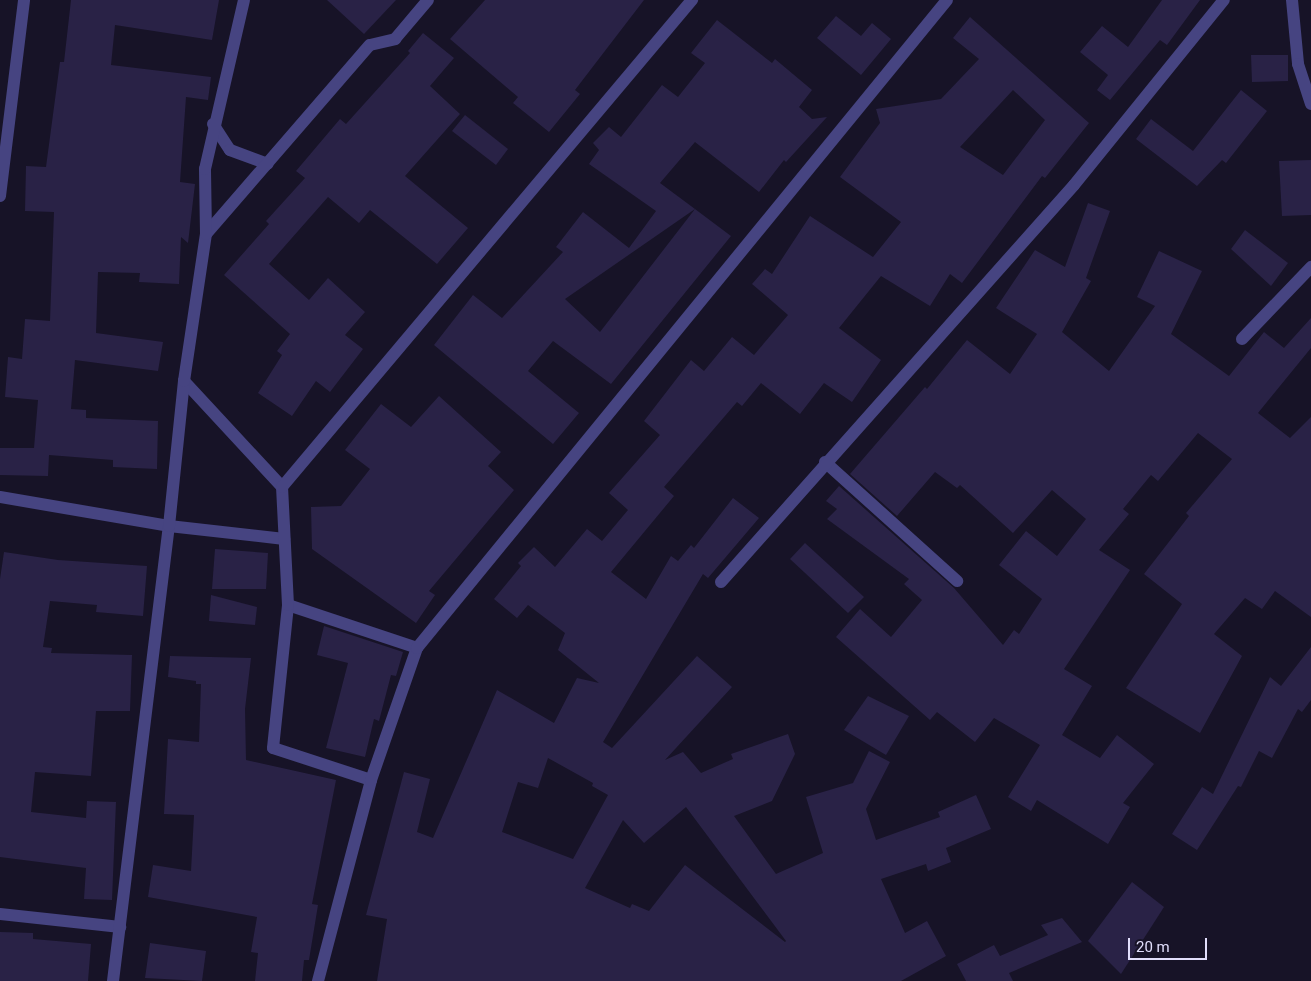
<!DOCTYPE html>
<html>
<head>
<meta charset="utf-8">
<style>
  body { margin:0 }
  #map { position:relative; width:1311px; height:981px; overflow:hidden; background:#171327; font-family:Roboto,sans-serif }
  div>[style] { position:absolute }
  .building>* { inset:0; background:#292246 }
  .street>* { height:12px; margin:-6px; padding:0 6px; transform-origin:6px; border-radius:6px; background:#464481 }
  span { translate:-50% -50%; white-space:nowrap; text-align:center; line-height:1.15; -webkit-text-stroke:4.5px #171327; paint-order:stroke }
  .scale { position:absolute; left:1128px; top:938px; width:79px; height:22px; box-sizing:border-box; border:2px solid #e1defb; border-top:0; padding-left:6px; font-size:15px; line-height:18px; white-space:nowrap; color:#e1defb; -webkit-text-stroke:4px #171327; paint-order:stroke }
</style>
</head>
<body>
<div id="map">
  <div class="building">
    <i style="clip-path:polygon(71px 0,219px 0,212px 40px,115px 25px,111px 65px,211px 77px,208px 100px,186px 97px,180px 182px,195px 184px,188px 243px,181px 237px,179px 284px,139px 282px,140px 273px,98px 272px,96px 333px,163px 342px,158px 371px,75px 360px,71px 409px,86px 410px,86px 418px,158px 421px,157px 469px,113px 467px,113px 460px,49px 455px,48px 476px,0 475px,0 448px,34px 448px,38px 400px,5px 397px,8px 357px,22px 359px,25px 319px,50px 321px,54px 212px,25px 211px,26px 166px,46px 167px,60px 62px,64px 62px)"></i>
    <i style="clip-path:polygon(327px 0,396px 0,364px 34px)"></i>
    <i style="clip-path:polygon(485px 0,644px 0,575px 90px,580px 94px,549px 132px,513px 103px,518px 97px,450px 39px)"></i>
    <i style="clip-path:polygon(1162px 0,1200px 0,1167px 45px,1160px 40px,1110px 100px,1097px 90px,1108px 75px,1080px 52px,1102px 26px,1128px 47px)"></i>
    <i style="clip-path:polygon(836px 16px,861px 36px,872px 23px,891px 39px,861px 75px,817px 38px)"></i>
    <i style="clip-path:polygon(evenodd,970px 17px,1089px 123px,1045px 178px,1042px 176px,962px 283px,950px 274px,930px 306px,881px 276px,839px 328px,881px 360px,852px 402px,824px 383px,800px 414px,761px 383px,742px 406px,737px 402px,664px 487px,674px 496px,611px 572px,646px 599px,671px 556px,678px 561px,691px 545px,694px 548px,733px 498px,759px 518px,708px 578px,703px 574px,603px 742px,612px 748px,697px 656px,732px 687px,665px 760px,683px 752px,701px 773px,733px 759px,731px 754px,788px 734px,795px 754px,772px 801px,734px 816px,776px 874px,823px 853px,806px 797px,853px 783px,869px 751px,890px 762px,866px 809px,876px 840px,940px 817px,938px 812px,976px 795px,991px 829px,946px 848px,951px 862px,928px 871px,926px 864px,881px 879px,905px 933px,927px 921px,946px 956px,901px 981px,377px 981px,387px 919px,366px 915px,404px 772px,430px 779px,417px 832px,433px 838px,497px 690px,554px 723px,577px 678px,599px 683px,558px 650px,565px 633px,528px 605px,517px 618px,494px 599px,521px 566px,518px 563px,534px 547px,555px 567px,587px 529px,602px 541px,628px 510px,609px 493px,660px 435px,644px 421px,691px 360px,704px 371px,732px 337px,754px 355px,788px 315px,752px 284px,765px 269px,772px 274px,810px 216px,873px 257px,901px 222px,840px 177px,880px 123px,876px 109px,941px 99px,979px 59px,953px 38px,970px 17px,1013px 90px,1045px 120px,1003px 175px,960px 147px,1013px 90px,970px 17px,548px 758px,593px 783px,592px 786px,608px 795px,573px 859px,502px 832px,518px 782px,538px 788px,548px 758px,970px 17px,686px 807px,786px 941px,785px 942px,685px 865px,649px 911px,632px 904px,630px 908px,585px 888px,623px 820px,644px 843px,686px 807px)"></i>
    <i style="clip-path:polygon(717px 20px,772px 63px,775px 59px,812px 90px,799px 107px,812px 119px,827px 117px,786px 162px,784px 160px,759px 192px,695px 142px,660px 183px,695px 209px,565px 299px,600px 332px,695px 209px,731px 236px,611px 384px,553px 341px,528px 371px,579px 413px,553px 444px,434px 345px,473px 295px,502px 318px,563px 252px,556px 247px,583px 212px,629px 248px,656px 211px,589px 164px,599px 150px,593px 143px,609px 127px,621px 137px,662px 85px,678px 97px,705px 63px,691px 53px)"></i>
    <i style="clip-path:polygon(423px 33px,454px 58px,430px 86px,460px 114px,405px 176px,468px 228px,437px 264px,370px 210px,359px 223px,328px 197px,269px 264px,309px 300px,328px 278px,365px 312px,345px 335px,363px 349px,330px 392px,316px 381px,292px 416px,258px 393px,282px 355px,277px 351px,290px 334px,224px 275px,269px 224px,266px 221px,305px 178px,296px 171px,340px 119px,346px 124px,410px 53px,408px 51px)"></i>
    <i style="clip-path:polygon(1251px 55px,1288px 55px,1288px 81px,1252px 82px)"></i>
    <i style="clip-path:polygon(1241px 90px,1267px 111px,1226px 163px,1222px 160px,1197px 186px,1136px 139px,1151px 119px,1193px 151px)"></i>
    <i style="clip-path:polygon(465px 115px,508px 149px,496px 165px,452px 131px)"></i>
    <i style="clip-path:polygon(1311px 160px,1311px 215px,1282px 216px,1279px 161px)"></i>
    <i style="clip-path:polygon(1088px 203px,1110px 211px,1086px 278px,1091px 281px,1062px 332px,1109px 371px,1155px 306px,1137px 297px,1159px 251px,1202px 271px,1171px 334px,1229px 376px,1264px 332px,1284px 348px,1311px 318px,1311px 348px,1258px 413px,1290px 438px,1311px 417px,1311px 617px,1275px 591px,1262px 609px,1245px 598px,1214px 634px,1242px 656px,1200px 733px,1126px 688px,1182px 604px,1144px 574px,1189px 516px,1186px 513px,1232px 459px,1198px 433px,1158px 481px,1151px 475px,1123px 509px,1129px 514px,1099px 550px,1130px 570px,1064px 669px,1092px 686px,1062px 735px,1100px 758px,1117px 735px,1154px 764px,1123px 803px,1130px 807px,1108px 844px,1037px 800px,1031px 811px,1008px 797px,1040px 745px,994px 718px,975px 742px,937px 712px,930px 720px,836px 637px,860px 609px,891px 637px,922px 600px,904px 584px,909px 579px,827px 519px,837px 509px,826px 501px,839px 486px,954px 588px,1003px 645px,1014px 630px,1019px 634px,1042px 599px,999px 565px,1026px 531px,1057px 556px,1086px 519px,1052px 490px,1013px 533px,960px 485px,957px 488px,935px 472px,897px 516px,850px 474px,925px 387px,927px 389px,967px 340px,1010px 374px,1037px 334px,996px 308px,1035px 250px,1065px 267px)"></i>
    <i style="clip-path:polygon(1245px 230px,1288px 263px,1271px 286px,1231px 249px)"></i>
    <i style="clip-path:polygon(439px 396px,501px 452px,488px 466px,514px 490px,429px 591px,435px 595px,416px 623px,312px 549px,311px 507px,341px 506px,370px 469px,345px 450px,381px 404px,411px 427px)"></i>
    <i style="clip-path:polygon(805px 543px,864px 597px,848px 613px,790px 559px)"></i>
    <i style="clip-path:polygon(215px 549px,268px 553px,266px 589px,212px 589px)"></i>
    <i style="clip-path:polygon(4px 552px,58px 560px,147px 566px,143px 616px,96px 612px,97px 605px,50px 601px,43px 647px,52px 648px,51px 653px,132px 655px,130px 711px,96px 711px,91px 776px,35px 772px,31px 812px,86px 818px,87px 801px,116px 802px,112px 900px,84px 899px,86px 868px,0 857px,0 579px)"></i>
    <i style="clip-path:polygon(211px 595px,257px 607px,255px 625px,209px 621px)"></i>
    <i style="clip-path:polygon(324px 626px,403px 652px,396px 676px,391px 675px,379px 721px,374px 719px,365px 757px,326px 748px,348px 663px,317px 655px)"></i>
    <i style="clip-path:polygon(1311px 647px,1311px 700px,1302px 712px,1298px 709px,1272px 758px,1259px 751px,1241px 787px,1238px 786px,1197px 850px,1172px 834px,1202px 787px,1213px 794px,1270px 677px,1281px 686px)"></i>
    <i style="clip-path:polygon(170px 656px,251px 658px,245px 709px,246px 760px,336px 780px,312px 904px,318px 905px,309px 960px,304px 960px,302px 981px,255px 981px,258px 953px,251px 952px,257px 917px,148px 897px,153px 865px,191px 871px,194px 815px,164px 814px,168px 739px,199px 742px,201px 684px,196px 684px,196px 681px,168px 677px)"></i>
    <i style="clip-path:polygon(868px 696px,909px 716px,886px 755px,844px 730px)"></i>
    <i style="clip-path:polygon(1132px 882px,1164px 907px,1121px 974px,1088px 941px)"></i>
    <i style="clip-path:polygon(1062px 918px,1082px 942px,1009px 973px,1013px 981px,966px 981px,957px 964px,994px 945px,1000px 956px,1048px 935px,1041px 925px)"></i>
    <i style="clip-path:polygon(0 932px,33px 933px,33px 939px,91px 944px,88px 981px,0 981px)"></i>
    <i style="clip-path:polygon(150px 943px,206px 951px,202px 981px,145px 978px)"></i>
  </div>
  <div class="street">
    <i style="left:1292px;top:0;width:64px;rotate:84.6deg"></i>
    <i style="left:1298px;top:64px;width:42px;rotate:72deg"></i>
    <i style="left:213px;top:124px;width:31px;rotate:57deg"></i>
    <i style="left:230px;top:150px;width:40px;rotate:20.2deg"></i>
    <i style="left:0;top:196px;width:197px;rotate:-83deg"></i>
    <i style="left:206px;top:234px;width:250px;rotate:-49.1deg"></i>
    <i style="left:370px;top:45px;width:26px;rotate:-13deg"></i>
    <i style="left:395px;top:39px;width:51px;rotate:-49.8deg"></i>
    <i style="left:1242px;top:339px;width:100px;rotate:-46.2deg"></i>
    <i style="left:184px;top:381px;width:144px;rotate:47.2deg"></i>
    <i style="left:825px;top:462px;width:178px;rotate:42deg"></i>
    <i style="left:0;top:497px;width:171px;rotate:9.7deg"></i>
    <i style="left:169px;top:526px;width:116px;rotate:6.4deg"></i>
    <i style="left:721px;top:582px;width:531px;rotate:-48.36deg"></i>
    <i style="left:1074px;top:185px;width:238px;rotate:-51deg"></i>
    <i style="left:288px;top:605px;width:136px;rotate:18.4deg"></i>
    <i style="left:371px;top:780px;width:103px;rotate:-161.9deg"></i>
    <i style="left:273px;top:748px;width:144px;rotate:-84deg"></i>
    <i style="left:288px;top:605px;width:118px;rotate:-92.9deg"></i>
    <i style="left:282px;top:487px;width:637px;rotate:-49.91deg"></i>
    <i style="left:0;top:914px;width:121px;rotate:6.2deg"></i>
    <i style="left:113px;top:981px;width:458px;rotate:-83deg"></i>
    <i style="left:169px;top:526px;width:146px;rotate:-84.1deg"></i>
    <i style="left:184px;top:381px;width:149px;rotate:-81.5deg"></i>
    <i style="left:206px;top:234px;width:65px;rotate:-90.9deg"></i>
    <i style="left:205px;top:169px;width:173px;rotate:-77deg"></i>
    <i style="left:318px;top:981px;width:208px;rotate:-75.2deg"></i>
    <i style="left:371px;top:780px;width:140px;rotate:-70.8deg"></i>
    <i style="left:417px;top:648px;width:837px;rotate:-50.72deg"></i>
  </div>
  <div class="scale">20 m</div>
</div>
</body>
</html>
